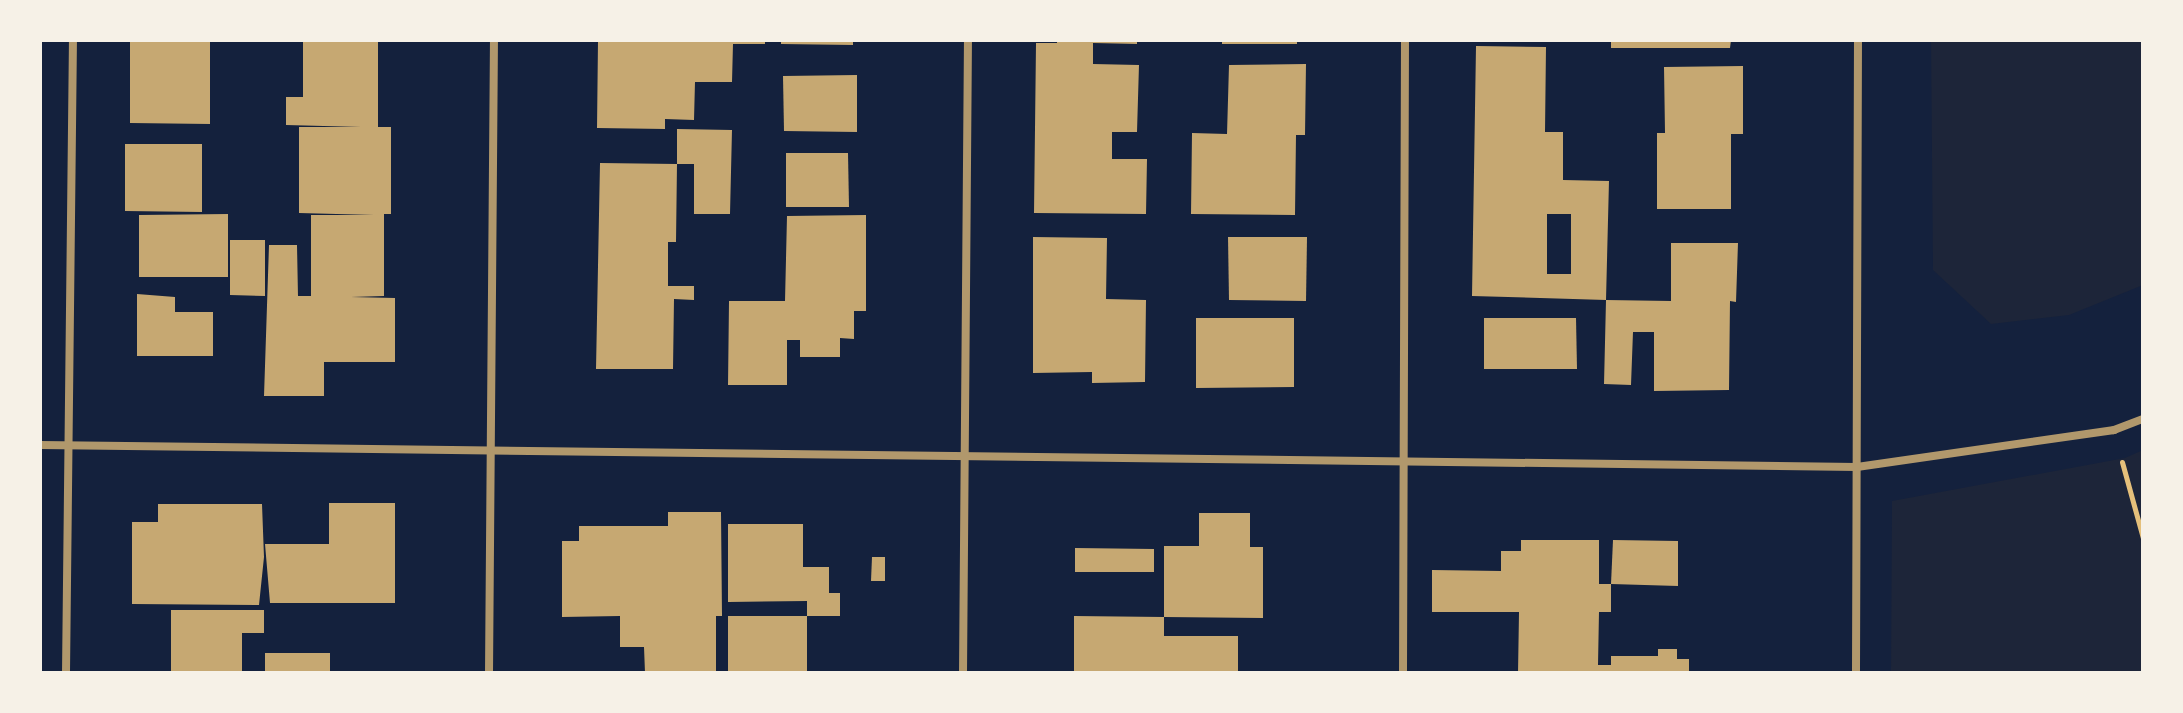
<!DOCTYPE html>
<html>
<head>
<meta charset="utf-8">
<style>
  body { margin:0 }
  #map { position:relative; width:2183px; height:713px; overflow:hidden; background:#14213d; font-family:Helvetica,sans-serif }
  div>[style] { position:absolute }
  .green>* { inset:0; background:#1d2539 }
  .building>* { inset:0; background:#c6a872 }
  .path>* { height:5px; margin:-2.5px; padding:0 2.5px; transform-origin:2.5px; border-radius:2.5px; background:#e5c07b }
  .minor>* { height:8px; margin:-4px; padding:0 4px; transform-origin:4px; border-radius:4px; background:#b1986c }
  span { translate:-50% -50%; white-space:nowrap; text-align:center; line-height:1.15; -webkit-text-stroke:8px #f6f1e7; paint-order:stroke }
  .frame { position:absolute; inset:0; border:42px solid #f6f1e7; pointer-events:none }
</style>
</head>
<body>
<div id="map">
  <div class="green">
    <i style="clip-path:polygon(1931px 40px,2143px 40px,2143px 285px,2069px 315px,1991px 324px,1933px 270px)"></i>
    <i style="clip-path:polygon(2143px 450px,2143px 673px,1891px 673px,1892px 501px,2125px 458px)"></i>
  </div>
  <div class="building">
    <i style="clip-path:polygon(130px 40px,210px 40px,210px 124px,130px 123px)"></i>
    <i style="clip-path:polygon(598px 40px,765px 40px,765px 44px,733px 44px,732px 82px,695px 82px,694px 120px,665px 119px,665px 129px,597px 128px)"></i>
    <i style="clip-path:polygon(781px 40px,853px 40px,853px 45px,781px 44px)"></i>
    <i style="clip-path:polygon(1057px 40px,1137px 40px,1137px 44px,1093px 43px,1093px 64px,1139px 65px,1137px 132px,1112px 132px,1112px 159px,1147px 159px,1146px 214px,1034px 213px,1036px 43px,1057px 43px)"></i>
    <i style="clip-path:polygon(1222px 40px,1297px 40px,1297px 44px,1222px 44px)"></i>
    <i style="clip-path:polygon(1611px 40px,1731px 40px,1730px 48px,1611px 48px)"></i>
    <i style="clip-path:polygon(303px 41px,378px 42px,378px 127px,391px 127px,391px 214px,384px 214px,384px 296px,351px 297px,395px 298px,395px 362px,324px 362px,324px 396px,264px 396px,269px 245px,297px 245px,298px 296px,311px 296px,311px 215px,374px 215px,299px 213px,299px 127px,361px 127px,286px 125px,286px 97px,303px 97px)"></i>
    <i style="clip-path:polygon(evenodd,1476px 46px,1546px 47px,1545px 132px,1563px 132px,1563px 180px,1609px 181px,1606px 300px,1671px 301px,1671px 243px,1738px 243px,1736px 302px,1730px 301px,1729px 390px,1654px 391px,1654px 332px,1633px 332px,1631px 385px,1604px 384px,1606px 300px,1472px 296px,1476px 46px,1547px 214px,1571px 214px,1571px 274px,1547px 274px,1547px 214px)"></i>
    <i style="clip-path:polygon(1306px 64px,1305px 135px,1296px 135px,1295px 215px,1191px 214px,1192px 133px,1227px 134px,1229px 65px)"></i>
    <i style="clip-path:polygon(1743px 66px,1743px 134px,1731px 134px,1731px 209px,1657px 209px,1657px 133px,1665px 133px,1664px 67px)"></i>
    <i style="clip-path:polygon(857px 75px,857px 132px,784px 131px,783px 76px)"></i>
    <i style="clip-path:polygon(677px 129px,732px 130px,730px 214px,694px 214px,694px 164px,677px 164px)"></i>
    <i style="clip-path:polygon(125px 144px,202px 144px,202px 212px,125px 211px)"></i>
    <i style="clip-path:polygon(786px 153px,848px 153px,849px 207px,786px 207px)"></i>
    <i style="clip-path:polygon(600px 163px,677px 164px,676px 242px,668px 242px,668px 286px,694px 286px,694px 300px,674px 299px,673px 369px,596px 369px)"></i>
    <i style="clip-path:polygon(228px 214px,228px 277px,139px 277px,139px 215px)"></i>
    <i style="clip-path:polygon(866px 215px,866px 311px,854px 311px,854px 339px,840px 338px,840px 357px,800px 357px,800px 340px,787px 340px,787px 385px,728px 385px,729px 301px,785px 301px,787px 216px)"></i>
    <i style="clip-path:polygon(1033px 237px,1107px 238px,1106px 299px,1146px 300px,1145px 382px,1092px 383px,1092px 372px,1033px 373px)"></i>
    <i style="clip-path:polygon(1228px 237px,1307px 237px,1306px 301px,1229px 300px)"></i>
    <i style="clip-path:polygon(230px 240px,265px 240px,265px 296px,230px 295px)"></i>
    <i style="clip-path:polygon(137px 294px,175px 297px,175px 312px,213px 312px,213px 356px,137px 356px)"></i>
    <i style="clip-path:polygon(1196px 318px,1294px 318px,1294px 387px,1196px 388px)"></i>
    <i style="clip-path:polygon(1484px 318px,1576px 318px,1577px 369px,1484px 369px)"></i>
    <i style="clip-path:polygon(329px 503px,395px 503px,395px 603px,270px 603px,265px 544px,329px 544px)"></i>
    <i style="clip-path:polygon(158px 504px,262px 504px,264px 557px,259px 605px,132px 604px,132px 522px,158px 522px)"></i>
    <i style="clip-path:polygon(668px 512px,721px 512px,722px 616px,716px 616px,716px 673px,645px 673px,644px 647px,620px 647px,620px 616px,562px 617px,562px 541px,579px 541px,579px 526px,668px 526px)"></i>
    <i style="clip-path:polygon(1199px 513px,1250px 513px,1250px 547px,1263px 547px,1263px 618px,1164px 617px,1164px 546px,1199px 546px)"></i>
    <i style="clip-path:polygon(728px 524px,803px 524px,803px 567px,829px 567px,829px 593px,840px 593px,840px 616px,807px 616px,807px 601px,728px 602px)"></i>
    <i style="clip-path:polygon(1521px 540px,1599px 540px,1599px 584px,1611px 584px,1611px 612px,1599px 612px,1598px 665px,1611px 665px,1611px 656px,1658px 656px,1658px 649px,1677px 649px,1677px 659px,1689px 659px,1689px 673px,1518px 673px,1519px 612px,1432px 612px,1432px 570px,1501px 571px,1501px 551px,1521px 551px)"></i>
    <i style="clip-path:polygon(1613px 540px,1678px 541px,1678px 586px,1611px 584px)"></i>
    <i style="clip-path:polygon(1075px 548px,1154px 549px,1154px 572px,1075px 572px)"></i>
    <i style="clip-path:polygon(872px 557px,885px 557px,885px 581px,871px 581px)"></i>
    <i style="clip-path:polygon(171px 610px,264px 610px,264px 633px,242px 633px,242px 673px,171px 673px)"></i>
    <i style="clip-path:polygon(728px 616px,807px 616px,807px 673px,728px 673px)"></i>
    <i style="clip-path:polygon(1074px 616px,1164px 617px,1164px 636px,1238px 636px,1238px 673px,1074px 673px)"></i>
    <i style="clip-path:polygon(265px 653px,330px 653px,330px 673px,265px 673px)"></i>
  </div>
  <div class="path">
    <i style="left:2122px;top:462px;width:79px;rotate:74.6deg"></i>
  </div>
  <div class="minor">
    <i style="left:40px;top:445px;width:1817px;rotate:0.69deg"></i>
    <i style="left:1857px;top:467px;width:260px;rotate:-8.2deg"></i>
    <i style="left:2114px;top:430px;width:31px;rotate:-21deg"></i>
    <i style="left:66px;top:673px;width:633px;rotate:-89.37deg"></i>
    <i style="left:489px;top:673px;width:633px;rotate:-89.55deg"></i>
    <i style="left:963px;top:673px;width:633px;rotate:-89.55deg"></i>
    <i style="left:1403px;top:673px;width:633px;rotate:-89.82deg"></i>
    <i style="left:1856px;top:673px;width:633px;rotate:-89.82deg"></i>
  </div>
  <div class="frame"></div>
</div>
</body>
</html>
